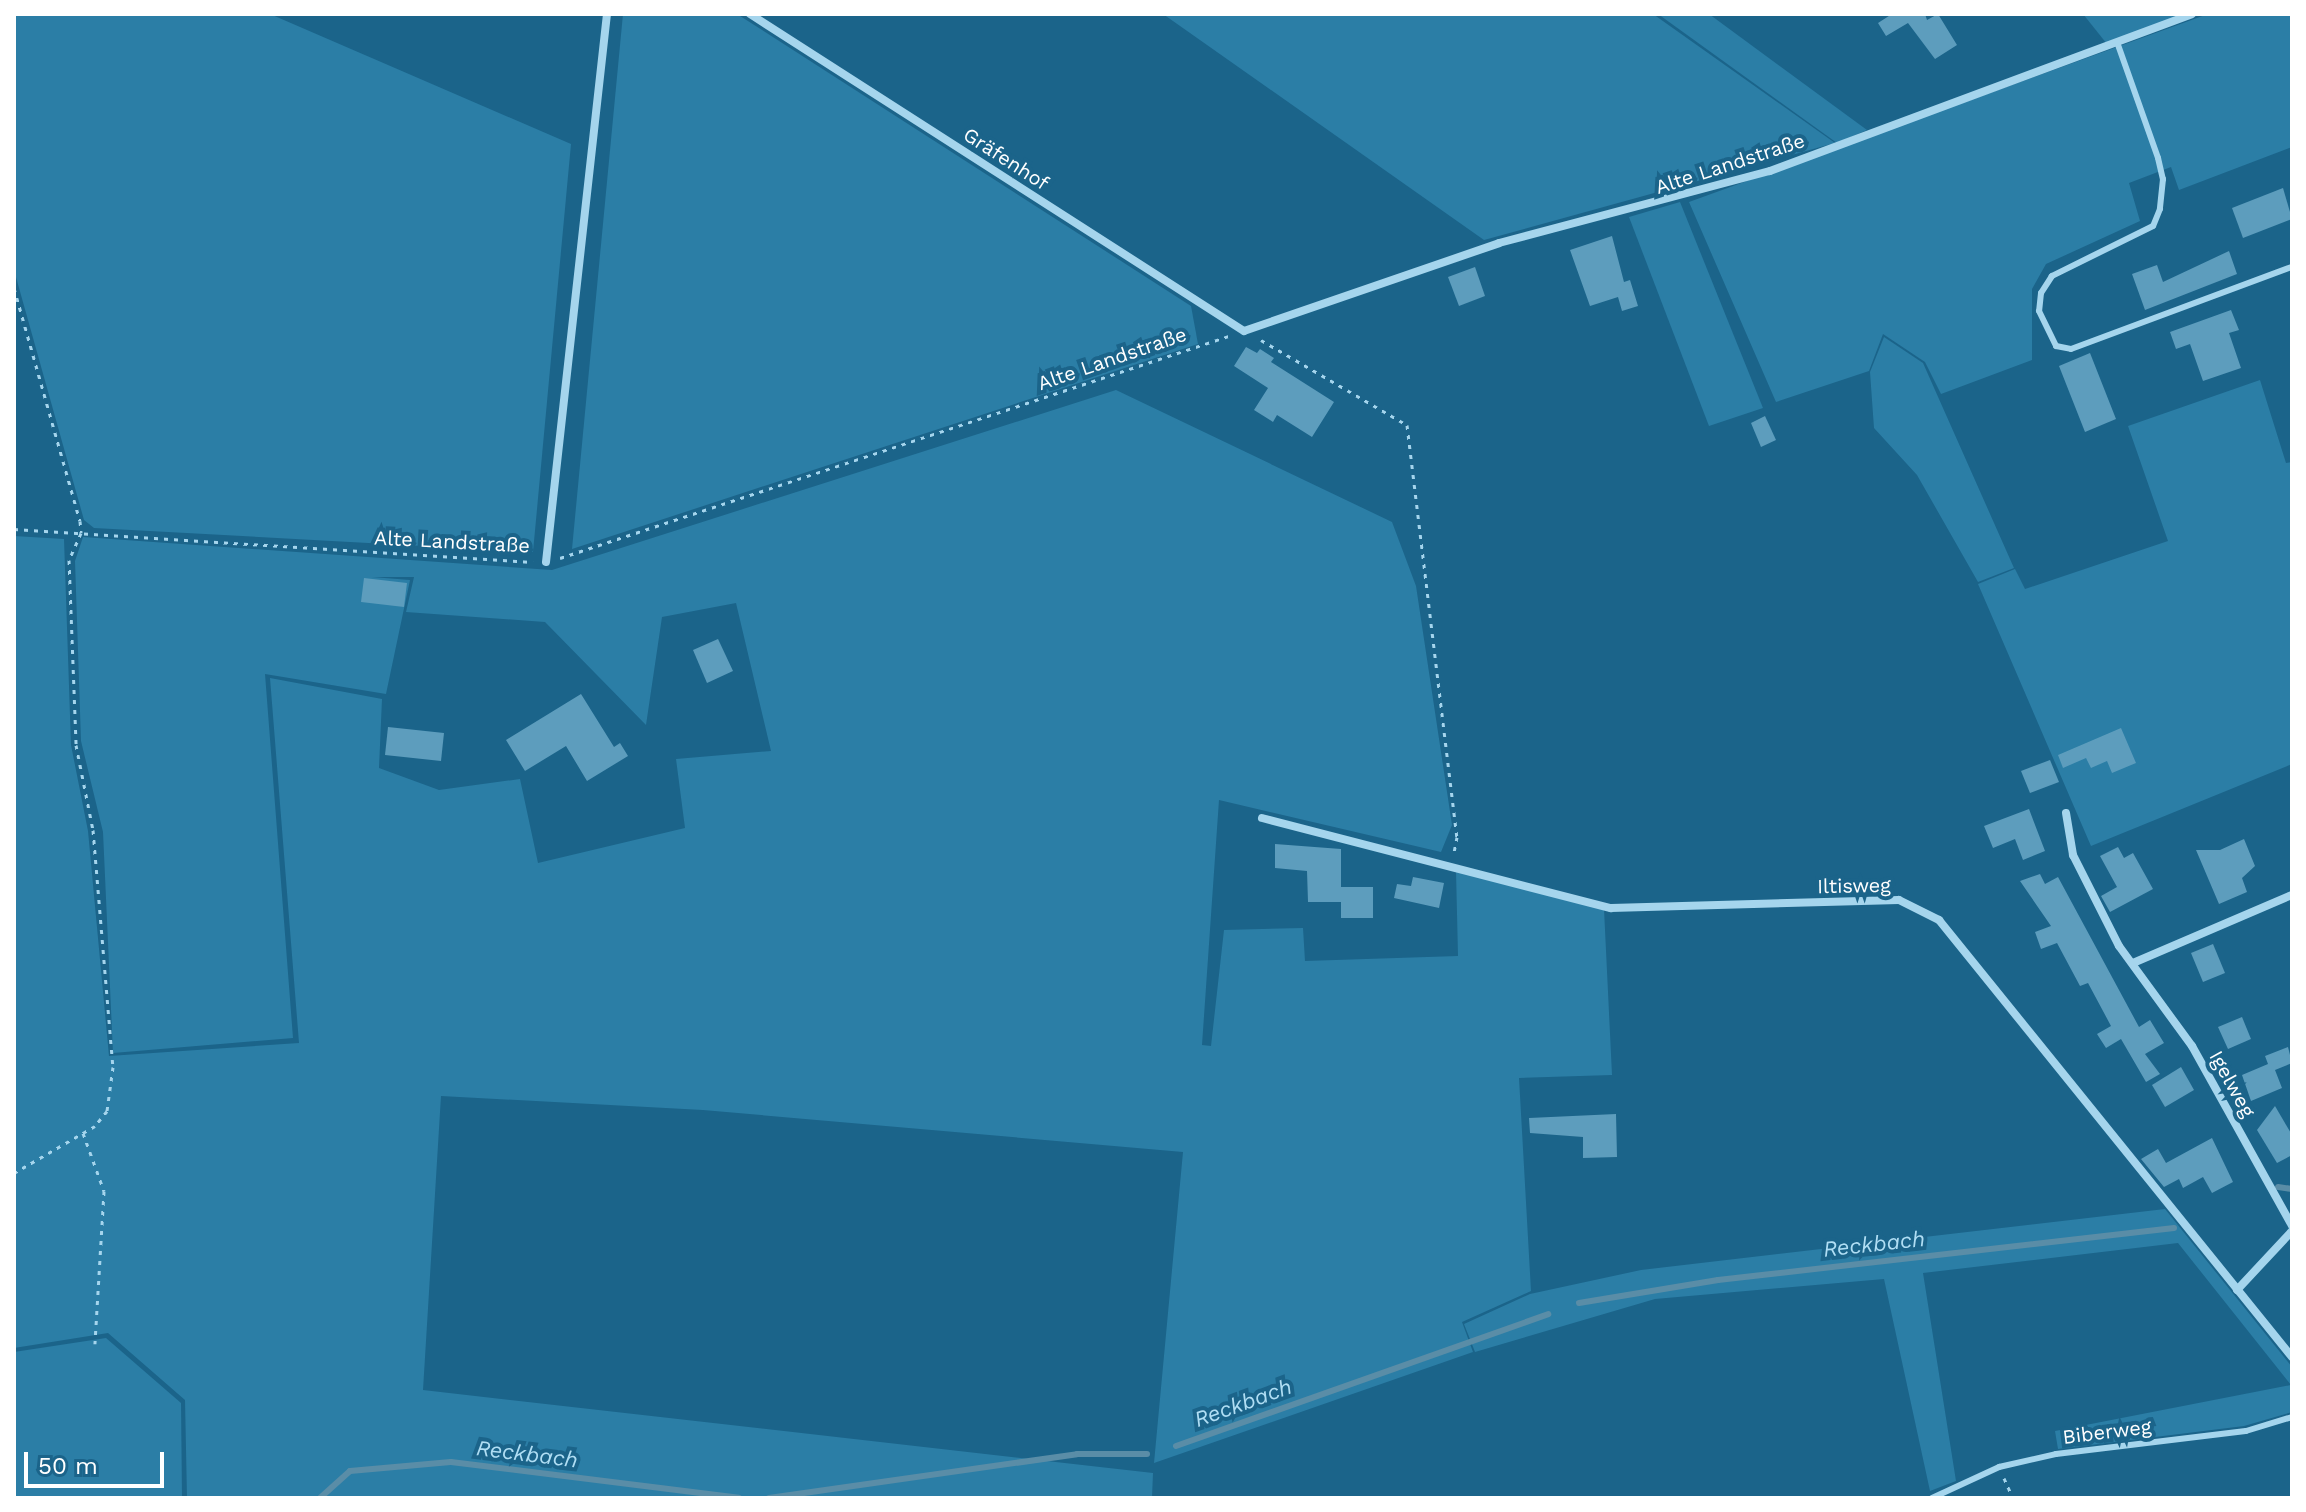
<!DOCTYPE html>
<html>
<head>
<meta charset="utf-8">
<style>
  body { margin:0 }
  #map { position:relative; width:2306px; height:1512px; overflow:hidden; background:#1b648a; font-family:"Work Sans",sans-serif }
  div>[style] { position:absolute }
  .green>* { inset:0; background:#2b7ea6 }
  .stream>* { height:6px; margin:-3px; padding:0 3px; transform-origin:3px; border-radius:3px; background:#5a8da7 }
  .building>* { inset:0; background:#5d9dbd }
  .path>* { height:3px; margin-top:-1.5px; transform-origin:0; background:repeating-linear-gradient(90deg,#a5d5ed 0 4px,transparent 0 10px) }
  .service>* { height:6px; margin:-3px; padding:0 3px; transform-origin:3px; border-radius:3px; background:#a5d5ed }
  .minor>* { height:8px; margin:-4px; padding:0 4px; transform-origin:4px; border-radius:4px; background:#a5d5ed }
  span { translate:-50% -50%; white-space:nowrap; text-align:center; line-height:1.15; -webkit-text-stroke:8px #1b648a; paint-order:stroke }
  .street-label { font-size:20px; color:#fff }
  .water-label { font-size:22px; color:#b0def4; font-style:italic }
  .frame { position:absolute; inset:0; border:16px solid #fff; pointer-events:none }
  .scale { position:absolute; left:24px; top:1452px; width:140px; height:36px; box-sizing:border-box; border:4px solid #fff; border-top:0; padding-left:10px; font-size:24px; line-height:28px; white-space:nowrap; color:#fff; -webkit-text-stroke:6px #1b648a; paint-order:stroke }
</style>
</head>
<body>
<div id="map">
  <div class="green">
    <i style="clip-path:polygon(14px 14px,270px 14px,571px 144px,533px 552px,94px 528px,84px 520px,14px 270px)"></i>
    <i style="clip-path:polygon(623px 14px,737px 14px,1191px 306px,1198px 344px,572px 549px)"></i>
    <i style="clip-path:polygon(1163px 14px,1653px 14px,1835px 143px,1484px 240px)"></i>
    <i style="clip-path:polygon(1658px 14px,1709px 14px,1867px 130px,1837px 143px)"></i>
    <i style="clip-path:polygon(2083px 14px,2185px 14px,2107px 44px)"></i>
    <i style="clip-path:polygon(2208px 14px,2292px 14px,2292px 147px,2179px 190px,2171px 167px,2129px 183px,2140px 221px,2046px 264px,2032px 289px,2032px 360px,1941px 394px,1925px 362px,1883px 334px,1869px 371px,1776px 402px,1689px 202px)"></i>
    <i style="clip-path:polygon(1680px 202px,1763px 408px,1709px 426px,1629px 217px)"></i>
    <i style="clip-path:polygon(1884px 337px,1923px 363px,2014px 568px,1978px 582px,1917px 475px,1874px 428px,1870px 372px)"></i>
    <i style="clip-path:polygon(2260px 380px,2286px 463px,2292px 462px,2292px 764px,2091px 846px,1978px 584px,2015px 569px,2025px 589px,2168px 541px,2128px 426px)"></i>
    <i style="clip-path:polygon(1116px 390px,1392px 522px,1416px 586px,1452px 825px,1441px 852px,1219px 800px,1202px 1045px,1211px 1046px,1224px 930px,1303px 928px,1305px 961px,1458px 956px,1456px 871px,1604px 909px,1612px 1075px,1519px 1078px,1531px 1291px,1462px 1322px,1473px 1352px,1154px 1463px,1183px 1152px,703px 1110px,441px 1096px,423px 1390px,1153px 1473px,1152px 1498px,187px 1498px,185px 1400px,108px 1333px,14px 1348px,14px 536px,64px 539px,71px 745px,88px 831px,109px 1056px,299px 1043px,270px 678px,382px 699px,379px 768px,439px 790px,520px 779px,538px 863px,685px 828px,676px 759px,771px 751px,736px 603px,662px 617px,646px 725px,545px 622px,406px 612px,414px 577px,372px 577px,410px 580px,386px 694px,265px 674px,293px 1038px,113px 1053px,103px 832px,81px 741px,75px 561px,83px 537px,552px 570px)"></i>
    <i style="clip-path:polygon(2165px 1209px,2292px 1367px,2292px 1412px,2244px 1426px,2058px 1449px,2055px 1431px,2291px 1385px,2178px 1243px,1923px 1273px,1956px 1481px,1930px 1491px,1884px 1279px,1655px 1299px,1475px 1352px,1464px 1324px,1530px 1294px,1641px 1270px)"></i>
    <i style="clip-path:polygon(106px 1338px,181px 1403px,182px 1498px,14px 1498px,14px 1352px)"></i>
  </div>
  <div class="stream">
    <i style="left:2278px;top:1187px;width:14px;rotate:8deg"></i>
    <i style="left:1579px;top:1303px;width:141px;rotate:-9.4deg"></i>
    <i style="left:1718px;top:1280px;width:459px;rotate:-6.5deg"></i>
    <i style="left:1176px;top:1446px;width:395px;rotate:-19.5deg"></i>
    <i style="left:320px;top:1498px;width:40px;rotate:-42deg"></i>
    <i style="left:350px;top:1471px;width:101px;rotate:-5.1deg"></i>
    <i style="left:451px;top:1462px;width:290px;rotate:7.1deg"></i>
    <i style="left:769px;top:1498px;width:311px;rotate:-8.1deg"></i>
    <i style="left:1077px;top:1454px;width:70px"></i>
  </div>
  <div class="building">
    <i style="clip-path:polygon(1892px 14px,1925px 14px,1927px 20px,1938px 14px,1957px 45px,1935px 59px,1908px 23px,1886px 36px,1878px 23px)"></i>
    <i style="clip-path:polygon(2283px 188px,2292px 219px,2243px 238px,2232px 208px)"></i>
    <i style="clip-path:polygon(1612px 236px,1624px 282px,1630px 280px,1638px 306px,1622px 311px,1618px 297px,1590px 306px,1570px 250px)"></i>
    <i style="clip-path:polygon(2229px 251px,2237px 274px,2145px 310px,2132px 274px,2157px 265px,2163px 282px)"></i>
    <i style="clip-path:polygon(1475px 267px,1485px 296px,1459px 306px,1448px 277px)"></i>
    <i style="clip-path:polygon(2231px 310px,2239px 330px,2229px 333px,2241px 368px,2203px 381px,2190px 344px,2176px 349px,2170px 332px)"></i>
    <i style="clip-path:polygon(1246px 347px,1257px 353px,1260px 349px,1274px 358px,1271px 362px,1334px 402px,1312px 437px,1277px 415px,1273px 422px,1254px 410px,1268px 388px,1234px 366px)"></i>
    <i style="clip-path:polygon(2090px 353px,2116px 419px,2085px 432px,2059px 366px)"></i>
    <i style="clip-path:polygon(1765px 416px,1776px 440px,1761px 447px,1751px 423px)"></i>
    <i style="clip-path:polygon(364px 578px,407px 583px,404px 607px,361px 602px)"></i>
    <i style="clip-path:polygon(718px 639px,733px 671px,707px 683px,693px 650px)"></i>
    <i style="clip-path:polygon(581px 694px,614px 747px,620px 743px,628px 756px,587px 781px,566px 746px,525px 771px,506px 740px)"></i>
    <i style="clip-path:polygon(388px 727px,444px 733px,441px 761px,385px 755px)"></i>
    <i style="clip-path:polygon(2121px 728px,2136px 763px,2112px 773px,2107px 761px,2091px 768px,2086px 758px,2063px 768px,2058px 755px)"></i>
    <i style="clip-path:polygon(2050px 760px,2059px 782px,2030px 793px,2021px 771px)"></i>
    <i style="clip-path:polygon(2029px 809px,2045px 851px,2023px 860px,2015px 839px,1993px 848px,1984px 826px)"></i>
    <i style="clip-path:polygon(2244px 839px,2255px 866px,2242px 878px,2247px 892px,2219px 904px,2196px 850px,2220px 850px)"></i>
    <i style="clip-path:polygon(1275px 844px,1341px 849px,1341px 887px,1373px 887px,1373px 918px,1341px 918px,1341px 902px,1308px 902px,1307px 871px,1275px 868px)"></i>
    <i style="clip-path:polygon(2118px 847px,2124px 858px,2133px 853px,2153px 889px,2110px 912px,2101px 896px,2117px 887px,2100px 856px)"></i>
    <i style="clip-path:polygon(2040px 874px,2045px 884px,2058px 877px,2139px 1027px,2150px 1020px,2164px 1043px,2145px 1054px,2160px 1074px,2146px 1082px,2121px 1039px,2106px 1048px,2097px 1034px,2111px 1026px,2088px 983px,2080px 986px,2057px 943px,2041px 949px,2035px 932px,2051px 926px,2020px 881px)"></i>
    <i style="clip-path:polygon(1413px 877px,1444px 883px,1439px 908px,1394px 898px,1397px 884px,1411px 886px)"></i>
    <i style="clip-path:polygon(2213px 944px,2225px 973px,2203px 982px,2191px 953px)"></i>
    <i style="clip-path:polygon(2242px 1017px,2251px 1039px,2228px 1049px,2218px 1027px)"></i>
    <i style="clip-path:polygon(2288px 1047px,2292px 1063px,2275px 1070px,2282px 1088px,2251px 1101px,2242px 1075px,2268px 1064px,2265px 1056px)"></i>
    <i style="clip-path:polygon(2181px 1067px,2194px 1090px,2165px 1107px,2152px 1085px)"></i>
    <i style="clip-path:polygon(2275px 1106px,2292px 1135px,2292px 1155px,2277px 1163px,2257px 1130px)"></i>
    <i style="clip-path:polygon(1616px 1114px,1617px 1157px,1583px 1158px,1583px 1137px,1530px 1133px,1529px 1118px)"></i>
    <i style="clip-path:polygon(2212px 1138px,2233px 1182px,2212px 1193px,2203px 1177px,2183px 1188px,2179px 1179px,2164px 1187px,2141px 1159px,2158px 1149px,2166px 1163px)"></i>
  </div>
  <div class="path">
    <i style="left:14px;top:288px;width:242px;rotate:74.2deg"></i>
    <i style="left:80px;top:521px;width:12px;rotate:85deg"></i>
    <i style="left:81px;top:533px;width:30px;rotate:114deg"></i>
    <i style="left:69px;top:560px;width:185px;rotate:87.8deg"></i>
    <i style="left:76px;top:745px;width:87px;rotate:78.7deg"></i>
    <i style="left:93px;top:830px;width:238px;rotate:85.2deg"></i>
    <i style="left:113px;top:1067px;width:44px;rotate:97.8deg"></i>
    <i style="left:107px;top:1111px;width:19px;rotate:129deg"></i>
    <i style="left:95px;top:1126px;width:94px;rotate:149.9deg"></i>
    <i style="left:1261px;top:340px;width:169px;rotate:30.2deg"></i>
    <i style="left:1407px;top:425px;width:415px;rotate:83.1deg"></i>
    <i style="left:1457px;top:837px;width:16px;rotate:101deg"></i>
    <i style="left:14px;top:529px;width:520px;rotate:3.64deg"></i>
    <i style="left:560px;top:558px;width:705px;rotate:-18.36deg"></i>
    <i style="left:83px;top:1133px;width:62px;rotate:70.1deg"></i>
    <i style="left:104px;top:1191px;width:153px;rotate:93.4deg"></i>
    <i style="left:2004px;top:1478px;width:22px;rotate:66deg"></i>
  </div>
  <div class="service">
    <i style="left:2117px;top:42px;width:123px;rotate:70.5deg"></i>
    <i style="left:2158px;top:158px;width:22px;rotate:77deg"></i>
    <i style="left:2163px;top:179px;width:30px;rotate:96deg"></i>
    <i style="left:2160px;top:209px;width:18px;rotate:112deg"></i>
    <i style="left:2153px;top:226px;width:113px;rotate:153.7deg"></i>
    <i style="left:2052px;top:276px;width:20px;rotate:123deg"></i>
    <i style="left:2041px;top:293px;width:18px;rotate:96deg"></i>
    <i style="left:2039px;top:311px;width:39px;rotate:64deg"></i>
    <i style="left:2056px;top:346px;width:15px;rotate:11deg"></i>
    <i style="left:2071px;top:349px;width:236px;rotate:-20.4deg"></i>
    <i style="left:1932px;top:1498px;width:74px;rotate:-24.8deg"></i>
    <i style="left:1999px;top:1467px;width:58px;rotate:-12.8deg"></i>
    <i style="left:2056px;top:1454px;width:191px;rotate:-6.9deg"></i>
    <i style="left:2246px;top:1431px;width:48px;rotate:-16.9deg"></i>
  </div>
  <div class="minor">
    <i style="left:750px;top:14px;width:587px;rotate:32.69deg"></i>
    <i style="left:1244px;top:331px;width:270px;rotate:-19deg"></i>
    <i style="left:1499px;top:243px;width:280px;rotate:-14.9deg"></i>
    <i style="left:1770px;top:171px;width:450px;rotate:-20.4deg"></i>
    <i style="left:546px;top:562px;width:551px;rotate:-83.65deg"></i>
    <i style="left:2066px;top:813px;width:43px;rotate:80.5deg"></i>
    <i style="left:2073px;top:855px;width:102px;rotate:63.2deg"></i>
    <i style="left:2119px;top:946px;width:124px;rotate:53.9deg"></i>
    <i style="left:2192px;top:1046px;width:206px;rotate:60.9deg"></i>
    <i style="left:1262px;top:818px;width:360px;rotate:14.5deg"></i>
    <i style="left:1611px;top:908px;width:288px;rotate:-1.6deg"></i>
    <i style="left:1899px;top:900px;width:45px;rotate:26.6deg"></i>
    <i style="left:1939px;top:920px;width:562px;rotate:51.07deg"></i>
    <i style="left:2133px;top:963px;width:173px;rotate:-23.2deg"></i>
    <i style="left:2237px;top:1290px;width:81px;rotate:-47deg"></i>
  </div>
  <div class="street-label">
    <span style="left:1006px;top:159px;rotate:33deg">Gräfenhof</span>
    <span style="left:1730px;top:164px;rotate:-18deg">Alte Landstraße</span>
    <span style="left:1112px;top:359px;rotate:-19deg">Alte Landstraße</span>
    <span style="left:452px;top:542px;rotate:3deg">Alte Landstraße</span>
    <span style="left:1854px;top:886px;rotate:-1deg">Iltisweg</span>
    <span style="left:2232px;top:1084px;rotate:61deg">Igelweg</span>
    <span style="left:2107px;top:1432px;rotate:-7deg">Biberweg</span>
  </div>
  <div class="water-label">
    <span style="left:1874px;top:1244px;rotate:-6deg">Reckbach</span>
    <span style="left:1243px;top:1403px;rotate:-20deg">Reckbach</span>
    <span style="left:527px;top:1454px;rotate:7deg">Reckbach</span>
  </div>
  <div class="frame"></div>
  <div class="scale">50 m</div>
</div>
</body>
</html>
